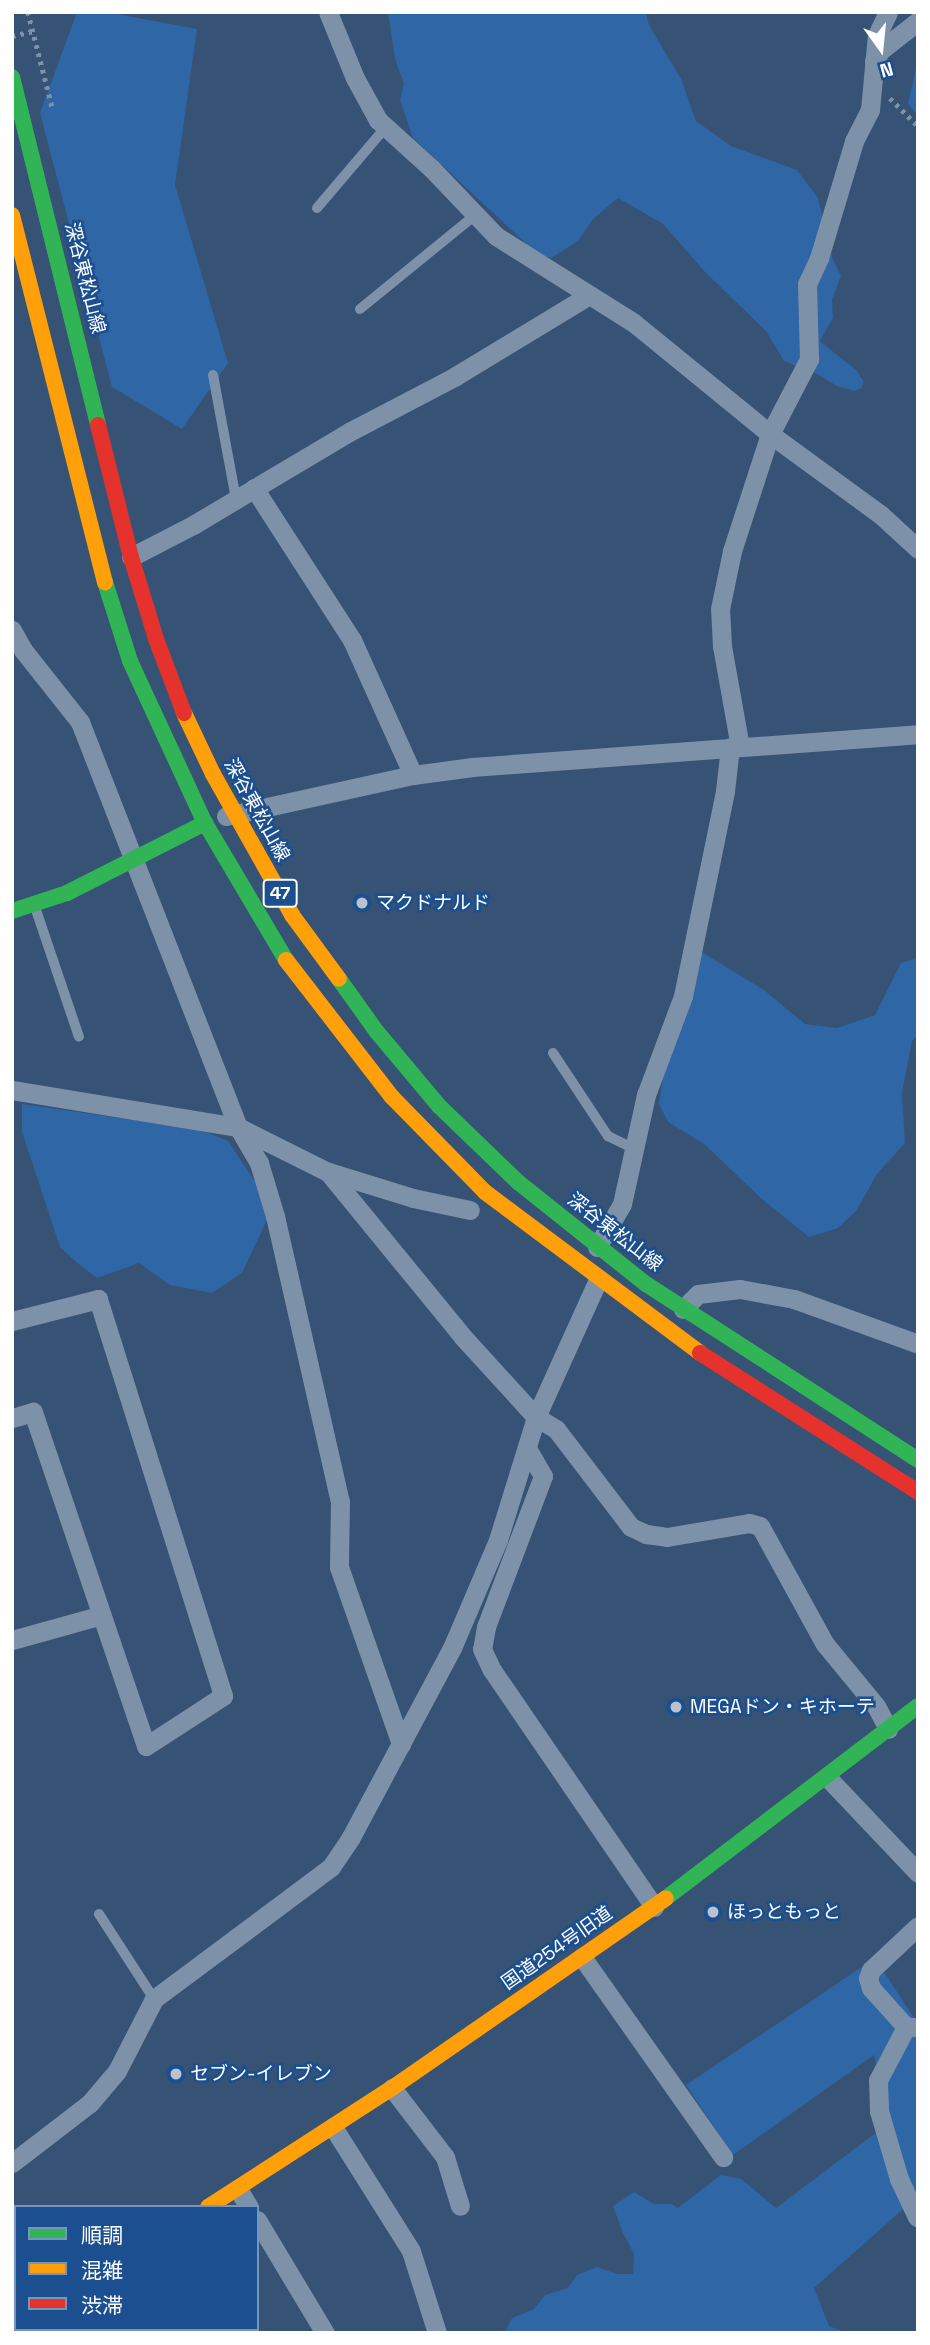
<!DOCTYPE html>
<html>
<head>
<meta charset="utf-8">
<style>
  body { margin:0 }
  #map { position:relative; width:930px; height:2345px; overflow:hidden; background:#365274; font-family:"Space Grotesk","Noto Sans JP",sans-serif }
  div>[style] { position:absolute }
  .green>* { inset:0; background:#2f66a5 }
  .path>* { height:4.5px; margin-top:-2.25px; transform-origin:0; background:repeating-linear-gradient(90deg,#7d92a8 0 3.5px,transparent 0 8.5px) }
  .lane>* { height:10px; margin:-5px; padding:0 5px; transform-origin:5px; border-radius:5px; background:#7d92a8 }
  .street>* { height:19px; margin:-9.5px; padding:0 9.5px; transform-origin:9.5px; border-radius:9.5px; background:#7d92a8 }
  .fast>* { height:16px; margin:-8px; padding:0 8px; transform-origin:8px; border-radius:8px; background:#30b455 }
  .slow>* { height:16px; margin:-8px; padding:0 8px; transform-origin:8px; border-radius:8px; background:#ff9f0a }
  .jam>* { height:16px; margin:-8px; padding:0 8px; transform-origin:8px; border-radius:8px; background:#e5322d }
  .dots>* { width:19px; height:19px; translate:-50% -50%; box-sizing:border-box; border:4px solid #1b4f8f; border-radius:50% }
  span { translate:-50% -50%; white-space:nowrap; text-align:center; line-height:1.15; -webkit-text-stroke:5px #1b4f8f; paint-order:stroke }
  .shield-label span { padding:2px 5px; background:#1b4f8f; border:2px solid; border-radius:5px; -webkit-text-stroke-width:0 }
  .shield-label { font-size:18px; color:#fff; font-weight:700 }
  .street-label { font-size:19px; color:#fff }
  .poi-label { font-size:19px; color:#fff }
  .left { translate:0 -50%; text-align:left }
  .frame { position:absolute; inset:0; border:14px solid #fff; pointer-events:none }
  .legend { position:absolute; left:14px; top:2205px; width:245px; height:126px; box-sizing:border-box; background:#1b4f8f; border:2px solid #7695bc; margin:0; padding:9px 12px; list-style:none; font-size:21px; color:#fff }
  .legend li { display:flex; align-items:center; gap:14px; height:35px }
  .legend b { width:35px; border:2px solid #7695bc }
  .north { position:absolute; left:846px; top:14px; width:70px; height:70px; -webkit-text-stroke:5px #1b4f8f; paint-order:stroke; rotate:165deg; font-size:19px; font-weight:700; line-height:28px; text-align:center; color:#fff }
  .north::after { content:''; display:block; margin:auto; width:24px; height:32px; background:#fff; clip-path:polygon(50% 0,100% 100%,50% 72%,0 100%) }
</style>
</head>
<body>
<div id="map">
  <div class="green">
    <i style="clip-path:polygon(77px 12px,106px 12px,197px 29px,175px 185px,228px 363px,182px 429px,112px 387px,40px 113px)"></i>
    <i style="clip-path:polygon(388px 12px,646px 12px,649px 25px,681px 79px,696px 121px,731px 146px,797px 170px,818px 198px,833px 260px,841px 276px,832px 299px,833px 318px,820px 341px,857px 371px,864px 382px,861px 388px,854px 391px,837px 386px,817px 374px,784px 361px,766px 331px,706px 273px,663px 224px,618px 198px,593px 219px,578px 241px,551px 258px,536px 253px,413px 138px,400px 100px,404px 84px,395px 59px)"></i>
    <i style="clip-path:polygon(918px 57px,918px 116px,908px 104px)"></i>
    <i style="clip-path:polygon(700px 951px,764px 990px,805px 1024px,837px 1028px,875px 1015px,901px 963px,918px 958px,918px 1035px,912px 1041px,902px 1093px,905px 1143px,877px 1174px,856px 1211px,838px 1228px,809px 1237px,763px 1200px,704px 1144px,668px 1122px,659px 1104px,663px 1077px)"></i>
    <i style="clip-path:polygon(22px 1104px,202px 1130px,228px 1141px,256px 1183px,267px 1220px,242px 1273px,212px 1293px,170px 1285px,139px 1263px,97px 1278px,76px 1262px,60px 1247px,22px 1132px)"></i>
    <i style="clip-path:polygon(875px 1958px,918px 2024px,918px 2196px,814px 2288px,829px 2326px,847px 2333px,505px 2333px,512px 2318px,534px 2309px,545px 2295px,568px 2288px,577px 2275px,597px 2267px,617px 2274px,633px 2274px,634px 2254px,623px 2233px,613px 2206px,634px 2192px,654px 2204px,671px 2204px,678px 2208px,721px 2175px,741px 2179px,776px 2208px,889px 2123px,874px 2055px,733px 2155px,686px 2085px)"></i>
  </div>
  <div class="path">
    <i style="left:28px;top:12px;width:101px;rotate:75.7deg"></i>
    <i style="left:12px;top:36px;width:22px;rotate:-13deg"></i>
    <i style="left:890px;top:98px;width:40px;rotate:45deg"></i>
  </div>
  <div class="lane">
    <i style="left:317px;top:208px;width:105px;rotate:-49.6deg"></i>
    <i style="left:360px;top:309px;width:147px;rotate:-39.2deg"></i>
    <i style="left:213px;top:375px;width:126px;rotate:79.5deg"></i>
    <i style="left:34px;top:904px;width:140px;rotate:71.3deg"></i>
    <i style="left:553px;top:1053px;width:100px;rotate:56.5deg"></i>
    <i style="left:608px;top:1136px;width:28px;rotate:26deg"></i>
    <i style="left:99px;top:1914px;width:101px;rotate:57.1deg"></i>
  </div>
  <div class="street">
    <i style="left:328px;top:12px;width:71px;rotate:67.8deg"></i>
    <i style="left:355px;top:78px;width:48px;rotate:61.3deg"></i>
    <i style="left:378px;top:120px;width:73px;rotate:42.2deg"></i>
    <i style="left:432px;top:169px;width:93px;rotate:46.3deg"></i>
    <i style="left:496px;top:236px;width:163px;rotate:32.2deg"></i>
    <i style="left:634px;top:323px;width:176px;rotate:39.2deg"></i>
    <i style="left:770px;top:434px;width:137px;rotate:36.1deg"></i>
    <i style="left:881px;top:515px;width:50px;rotate:42.6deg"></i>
    <i style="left:874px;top:61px;width:13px;rotate:-58deg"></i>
    <i style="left:881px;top:50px;width:47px;rotate:-38.1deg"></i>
    <i style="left:254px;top:488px;width:181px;rotate:57.2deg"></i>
    <i style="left:352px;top:640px;width:148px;rotate:65.7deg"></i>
    <i style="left:131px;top:557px;width:70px;rotate:-27.3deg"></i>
    <i style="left:193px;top:525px;width:182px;rotate:-30.8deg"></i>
    <i style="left:349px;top:432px;width:119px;rotate:-27.6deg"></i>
    <i style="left:454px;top:377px;width:157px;rotate:-31.2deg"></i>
    <i style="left:12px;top:630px;width:23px;rotate:61deg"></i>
    <i style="left:23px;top:650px;width:92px;rotate:51.6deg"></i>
    <i style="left:80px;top:722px;width:435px;rotate:68.7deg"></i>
    <i style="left:238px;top:1127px;width:42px;rotate:59.7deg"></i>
    <i style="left:259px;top:1163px;width:55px;rotate:73.2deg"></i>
    <i style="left:275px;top:1216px;width:292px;rotate:77.2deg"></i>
    <i style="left:340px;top:1501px;width:66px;rotate:90.9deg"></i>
    <i style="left:339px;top:1567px;width:188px;rotate:70.7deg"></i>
    <i style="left:740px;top:747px;width:103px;rotate:-100.1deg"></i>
    <i style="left:722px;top:646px;width:37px;rotate:-93deg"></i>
    <i style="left:720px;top:609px;width:59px;rotate:-78.3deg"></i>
    <i style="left:732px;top:551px;width:123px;rotate:-72deg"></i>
    <i style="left:770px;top:434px;width:85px;rotate:-62.5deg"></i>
    <i style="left:809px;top:359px;width:75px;rotate:-91.5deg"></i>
    <i style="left:807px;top:284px;width:29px;rotate:-65deg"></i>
    <i style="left:819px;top:258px;width:122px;rotate:-73.3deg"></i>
    <i style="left:854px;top:141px;width:35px;rotate:-63deg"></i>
    <i style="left:870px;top:110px;width:75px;rotate:-84.7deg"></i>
    <i style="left:877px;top:35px;width:25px;rotate:-64deg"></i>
    <i style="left:226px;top:816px;width:191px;rotate:-12.4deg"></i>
    <i style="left:413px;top:775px;width:60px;rotate:-7.7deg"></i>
    <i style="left:472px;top:767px;width:447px;rotate:-4.2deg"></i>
    <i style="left:12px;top:1090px;width:229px;rotate:9.3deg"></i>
    <i style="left:238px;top:1127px;width:101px;rotate:26.6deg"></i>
    <i style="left:328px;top:1172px;width:212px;rotate:50.7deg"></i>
    <i style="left:462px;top:1336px;width:110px;rotate:47.6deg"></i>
    <i style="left:536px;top:1417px;width:23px;rotate:31deg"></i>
    <i style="left:556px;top:1429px;width:123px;rotate:52.6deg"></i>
    <i style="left:631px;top:1527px;width:17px;rotate:25deg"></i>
    <i style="left:646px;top:1534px;width:21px;rotate:8deg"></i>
    <i style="left:667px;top:1537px;width:83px;rotate:-9.7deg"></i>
    <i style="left:749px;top:1523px;width:11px;rotate:15deg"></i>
    <i style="left:760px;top:1526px;width:135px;rotate:61.2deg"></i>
    <i style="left:825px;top:1644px;width:80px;rotate:50.6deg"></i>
    <i style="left:876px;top:1706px;width:26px;rotate:62deg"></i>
    <i style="left:329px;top:1172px;width:88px;rotate:17.2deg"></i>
    <i style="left:413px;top:1198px;width:58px;rotate:11.9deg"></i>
    <i style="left:597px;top:1247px;width:50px;rotate:-59.8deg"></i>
    <i style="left:622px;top:1204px;width:112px;rotate:-77.6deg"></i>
    <i style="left:646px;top:1095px;width:106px;rotate:-69.5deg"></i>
    <i style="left:683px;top:996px;width:209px;rotate:-78.4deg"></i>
    <i style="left:725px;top:791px;width:44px;rotate:-83.5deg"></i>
    <i style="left:683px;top:1309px;width:21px;rotate:-45deg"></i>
    <i style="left:698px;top:1294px;width:42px;rotate:-6.8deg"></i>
    <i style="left:740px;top:1289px;width:55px;rotate:10.5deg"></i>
    <i style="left:794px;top:1299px;width:132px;rotate:19.9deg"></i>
    <i style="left:12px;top:1321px;width:89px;rotate:-14.3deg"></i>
    <i style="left:98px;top:1299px;width:416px;rotate:72.5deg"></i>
    <i style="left:223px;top:1696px;width:92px;rotate:147deg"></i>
    <i style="left:146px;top:1746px;width:353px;rotate:-108.7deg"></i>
    <i style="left:33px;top:1412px;width:22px;rotate:164deg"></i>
    <i style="left:528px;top:1450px;width:30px;rotate:60deg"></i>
    <i style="left:543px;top:1476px;width:161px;rotate:110.7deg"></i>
    <i style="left:486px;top:1627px;width:22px;rotate:100deg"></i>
    <i style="left:482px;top:1649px;width:23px;rotate:65deg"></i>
    <i style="left:492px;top:1670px;width:287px;rotate:55.6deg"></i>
    <i style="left:12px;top:1640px;width:93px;rotate:-15.5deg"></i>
    <i style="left:827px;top:1777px;width:132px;rotate:46.5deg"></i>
    <i style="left:582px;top:1957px;width:245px;rotate:54.8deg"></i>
    <i style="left:906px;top:2027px;width:60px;rotate:117.8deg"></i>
    <i style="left:878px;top:2080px;width:31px;rotate:88deg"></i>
    <i style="left:879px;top:2111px;width:71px;rotate:73.6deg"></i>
    <i style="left:899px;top:2179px;width:42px;rotate:64.7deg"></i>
    <i style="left:917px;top:2027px;width:11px;rotate:180deg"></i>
    <i style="left:906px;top:2027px;width:52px;rotate:-131.9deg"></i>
    <i style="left:871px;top:1988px;width:10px;rotate:-107deg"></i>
    <i style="left:868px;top:1978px;width:9px;rotate:-69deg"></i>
    <i style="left:871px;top:1970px;width:64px;rotate:-43.1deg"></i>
    <i style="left:392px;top:2088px;width:87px;rotate:52.5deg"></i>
    <i style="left:445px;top:2157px;width:51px;rotate:73deg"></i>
    <i style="left:333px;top:2127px;width:146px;rotate:57.8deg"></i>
    <i style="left:411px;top:2251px;width:86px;rotate:72.4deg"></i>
    <i style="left:12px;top:2163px;width:98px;rotate:-37.6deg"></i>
    <i style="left:90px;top:2103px;width:42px;rotate:-49.8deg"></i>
    <i style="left:117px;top:2071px;width:81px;rotate:-62.8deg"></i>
    <i style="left:154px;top:1999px;width:221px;rotate:-36.7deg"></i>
    <i style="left:331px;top:1867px;width:36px;rotate:-56deg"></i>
    <i style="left:351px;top:1837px;width:214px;rotate:-61.9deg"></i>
    <i style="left:452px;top:1648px;width:117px;rotate:-66.9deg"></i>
    <i style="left:498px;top:1540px;width:129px;rotate:-72.8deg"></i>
    <i style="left:536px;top:1417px;width:150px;rotate:-65.7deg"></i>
    <i style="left:238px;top:2189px;width:21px;rotate:59deg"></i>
    <i style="left:257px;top:2220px;width:132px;rotate:59deg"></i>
  </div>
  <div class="fast">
    <i style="left:12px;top:77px;width:358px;rotate:76.1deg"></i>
    <i style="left:105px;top:582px;width:83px;rotate:72.4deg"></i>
    <i style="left:130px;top:661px;width:179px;rotate:65.2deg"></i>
    <i style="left:205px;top:823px;width:159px;rotate:59.4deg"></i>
    <i style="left:12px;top:911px;width:58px;rotate:-18.1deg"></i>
    <i style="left:67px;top:893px;width:155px;rotate:-26.9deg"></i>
    <i style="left:339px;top:979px;width:65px;rotate:54.4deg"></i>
    <i style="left:377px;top:1032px;width:97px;rotate:50deg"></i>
    <i style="left:439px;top:1106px;width:110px;rotate:43.9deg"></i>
    <i style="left:518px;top:1182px;width:164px;rotate:38.6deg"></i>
    <i style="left:646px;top:1284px;width:324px;rotate:32.9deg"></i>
    <i style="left:666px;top:1898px;width:317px;rotate:-37.3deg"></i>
  </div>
  <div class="slow">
    <i style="left:12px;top:215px;width:379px;rotate:75.8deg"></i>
    <i style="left:184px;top:713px;width:68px;rotate:64.6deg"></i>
    <i style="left:213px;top:774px;width:162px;rotate:60.7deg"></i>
    <i style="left:292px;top:915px;width:79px;rotate:53.7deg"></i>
    <i style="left:286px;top:960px;width:173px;rotate:52.3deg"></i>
    <i style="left:392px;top:1097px;width:133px;rotate:45.6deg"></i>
    <i style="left:485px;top:1192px;width:269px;rotate:36.8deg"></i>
    <i style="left:208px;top:2207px;width:219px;rotate:-32.9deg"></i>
    <i style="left:392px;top:2088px;width:333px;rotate:-34.7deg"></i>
  </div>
  <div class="jam">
    <i style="left:98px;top:425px;width:136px;rotate:76deg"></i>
    <i style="left:131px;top:557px;width:86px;rotate:73deg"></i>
    <i style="left:156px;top:639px;width:79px;rotate:69.3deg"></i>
    <i style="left:700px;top:1353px;width:259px;rotate:32.5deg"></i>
    <i style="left:12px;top:2319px;width:4px;rotate:-27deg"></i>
  </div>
  <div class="dots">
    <i style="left:362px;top:903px;background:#b9c2ce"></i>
    <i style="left:676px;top:1707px;background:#b9c2ce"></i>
    <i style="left:713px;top:1912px;background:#b9c2ce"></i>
    <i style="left:176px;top:2074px;background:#b9c2ce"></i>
  </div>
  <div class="shield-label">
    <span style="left:280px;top:893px">47</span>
  </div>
  <div class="street-label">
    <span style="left:85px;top:278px;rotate:76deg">深谷東松山線</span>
    <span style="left:257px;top:810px;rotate:61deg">深谷東松山線</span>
    <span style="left:615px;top:1232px;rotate:38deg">深谷東松山線</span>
    <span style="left:557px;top:1948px;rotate:-35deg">国道254号旧道</span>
  </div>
  <div class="poi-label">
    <span class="left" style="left:376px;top:903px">マクドナルド</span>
    <span class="left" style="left:690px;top:1707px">MEGAドン・キホーテ</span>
    <span class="left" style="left:727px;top:1912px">ほっともっと</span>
    <span class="left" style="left:190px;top:2074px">セブン-イレブン</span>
  </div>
  <div class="frame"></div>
  <ul class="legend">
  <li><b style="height:9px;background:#30b455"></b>順調</li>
  <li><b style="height:9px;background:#ff9f0a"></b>混雑</li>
  <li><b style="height:9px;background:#e5322d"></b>渋滞</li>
  </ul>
  <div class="north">N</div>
</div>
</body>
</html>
